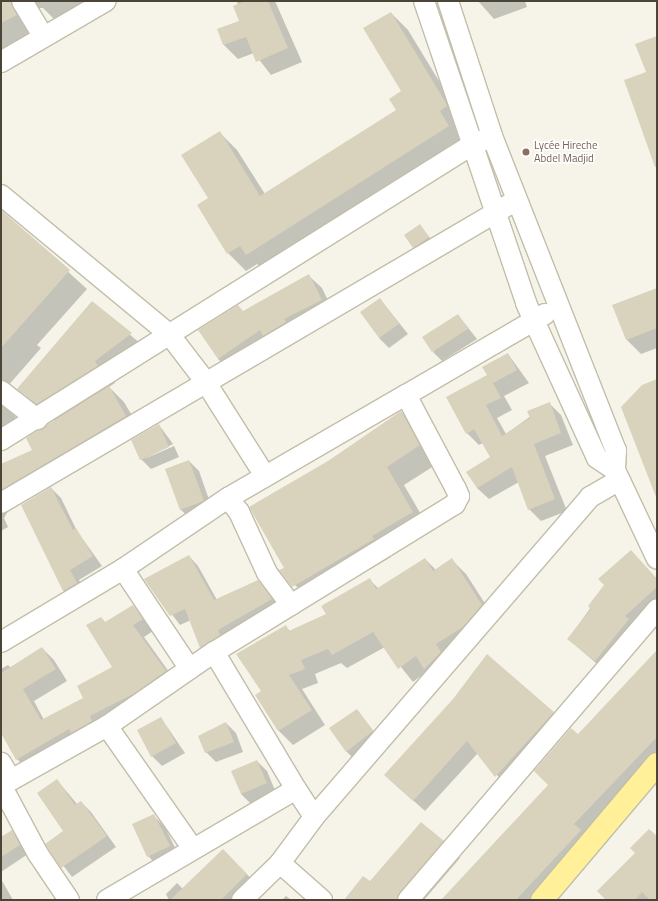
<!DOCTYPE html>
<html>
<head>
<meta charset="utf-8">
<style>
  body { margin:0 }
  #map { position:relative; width:658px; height:901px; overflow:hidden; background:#f6f4e9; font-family:"Titillium Web",sans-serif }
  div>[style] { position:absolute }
  .shadow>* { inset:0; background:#0003 }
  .building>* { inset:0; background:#d9d2bd }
  .roads { filter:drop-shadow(1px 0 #c2beaa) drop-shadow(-1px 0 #c2beaa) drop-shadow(0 1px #c2beaa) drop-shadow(0 -1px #c2beaa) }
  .minor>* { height:20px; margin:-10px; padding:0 10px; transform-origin:10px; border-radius:10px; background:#fff }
  .major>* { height:22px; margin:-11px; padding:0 11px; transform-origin:11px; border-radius:11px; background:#fff099 }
  .dots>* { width:11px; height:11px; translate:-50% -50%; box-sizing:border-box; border:2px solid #fff; border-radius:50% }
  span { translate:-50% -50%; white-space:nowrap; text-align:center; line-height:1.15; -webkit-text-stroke:3px #fff; paint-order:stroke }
  .education-label { font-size:11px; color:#785e54 }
  .left { translate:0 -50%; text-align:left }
  .frame { position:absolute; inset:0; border:2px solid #4a4536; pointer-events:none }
</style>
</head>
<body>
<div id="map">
  <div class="shadow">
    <i style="clip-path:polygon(1px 1px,86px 1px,54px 19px,43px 8px,34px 8px,34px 33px,1px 50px)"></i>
    <i style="clip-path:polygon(237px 1px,275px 1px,302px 62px,271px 75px,254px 53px,238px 59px,224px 45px,219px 29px,240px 21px)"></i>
    <i style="clip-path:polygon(478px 1px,525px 1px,527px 7px,494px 19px)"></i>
    <i style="clip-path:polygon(391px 13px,408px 30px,464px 122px,466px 143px,265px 272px,257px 264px,246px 271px,228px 253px,209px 198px,220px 133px,237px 150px,265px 194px,397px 111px,403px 91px)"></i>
    <i style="clip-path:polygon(1px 211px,87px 289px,37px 345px,41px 348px,7px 387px,10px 401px,7px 408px,32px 435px,55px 421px,18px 388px,92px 302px,149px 351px,112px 378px,115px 383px,109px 387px,124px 402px,141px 431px,10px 508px,4px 518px,8px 527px,1px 531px,1px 465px,33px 450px,31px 436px,20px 425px,1px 442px)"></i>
    <i style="clip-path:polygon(420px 225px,433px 242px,419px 252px,414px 247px)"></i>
    <i style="clip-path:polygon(309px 276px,322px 288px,334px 313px,231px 371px,218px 359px,244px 312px)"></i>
    <i style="clip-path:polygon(657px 289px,657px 348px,641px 354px,627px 340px)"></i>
    <i style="clip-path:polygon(380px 299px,408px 334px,389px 348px,379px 338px)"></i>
    <i style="clip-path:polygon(458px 315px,477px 339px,442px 361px,433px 352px)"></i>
    <i style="clip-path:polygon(508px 354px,529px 383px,504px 396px,512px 410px,497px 418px,506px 434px,549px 403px,561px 415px,573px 445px,545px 456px,567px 511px,541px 521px,529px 509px,519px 482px,489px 499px,477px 488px,492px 457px,483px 443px,479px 445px,467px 433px,488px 376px)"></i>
    <i style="clip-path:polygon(401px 412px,419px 430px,437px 464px,404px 485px,430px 530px,389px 554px,391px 557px,313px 603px,295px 585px,285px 568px,329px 462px)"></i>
    <i style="clip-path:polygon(159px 425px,173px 444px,144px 459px,174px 446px,179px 457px,151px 469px,141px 459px)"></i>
    <i style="clip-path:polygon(189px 461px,199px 471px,213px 511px,191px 519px,181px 510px)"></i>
    <i style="clip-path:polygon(51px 488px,61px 498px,77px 531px,102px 566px,79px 580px,86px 593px,74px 601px,64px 591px,22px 505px)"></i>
    <i style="clip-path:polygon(631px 552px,657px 579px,657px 615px,610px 675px,568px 639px)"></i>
    <i style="clip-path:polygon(189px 556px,198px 566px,217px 600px,258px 581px,280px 608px,210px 657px,201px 647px,191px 620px,180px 625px,146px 580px)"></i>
    <i style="clip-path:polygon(425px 559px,436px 570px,452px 560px,466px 574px,495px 619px,413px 682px,385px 647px,347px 668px,341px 663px,315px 674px,318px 683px,302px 689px,325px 725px,293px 745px,279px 731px,257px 695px,263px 692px,286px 627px,290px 631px,327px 614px,369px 579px,379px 589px)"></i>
    <i style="clip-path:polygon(133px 606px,153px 631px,144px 637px,177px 683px,29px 771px,17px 759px,1px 731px,1px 669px,8px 665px,11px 668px,42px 648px,54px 660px,67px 681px,34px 701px,44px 720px,84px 699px,113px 668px,101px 618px,106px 623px)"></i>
    <i style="clip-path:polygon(657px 653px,657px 772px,549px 900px,442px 900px,549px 785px,578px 736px)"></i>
    <i style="clip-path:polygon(454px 700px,553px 713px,565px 724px,508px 788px,478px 753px,425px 811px,397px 786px)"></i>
    <i style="clip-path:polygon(357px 710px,382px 742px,356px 761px,346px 751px)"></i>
    <i style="clip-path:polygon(161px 718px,185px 753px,162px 766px,152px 756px)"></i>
    <i style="clip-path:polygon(226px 723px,236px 733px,243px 752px,216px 762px,206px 752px)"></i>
    <i style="clip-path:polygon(257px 761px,267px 771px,276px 793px,251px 804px,241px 794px)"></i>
    <i style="clip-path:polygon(57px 780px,77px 804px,81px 802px,91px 812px,116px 847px,72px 877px,47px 844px,64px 831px)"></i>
    <i style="clip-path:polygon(155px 817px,165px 827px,179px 856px,158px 866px,148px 856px,133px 825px)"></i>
    <i style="clip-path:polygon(12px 831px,28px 854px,1px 872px,1px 834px,3px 837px)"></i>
    <i style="clip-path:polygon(657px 838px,657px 900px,607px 900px,636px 853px)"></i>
    <i style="clip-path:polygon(443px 841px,460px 858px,424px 900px,345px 900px)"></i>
    <i style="clip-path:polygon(240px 867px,264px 892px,255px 900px,169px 900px,166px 894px,177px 883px,183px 889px)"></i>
    <i style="clip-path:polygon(1px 879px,13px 900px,1px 900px)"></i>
    <i style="clip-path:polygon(286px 896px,291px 900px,282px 900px)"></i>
  </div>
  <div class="building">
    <i style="clip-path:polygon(1px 1px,11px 1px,17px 15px,1px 23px)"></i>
    <i style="clip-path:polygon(245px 1px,268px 1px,288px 48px,256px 62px,246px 37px,223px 45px,217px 29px,239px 21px,233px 6px)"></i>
    <i style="clip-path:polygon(391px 12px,446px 103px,447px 106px,440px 111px,449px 126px,246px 255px,240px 246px,227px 254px,197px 205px,208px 198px,181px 155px,220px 131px,260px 196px,396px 110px,389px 99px,401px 91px,363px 28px)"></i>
    <i style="clip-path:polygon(657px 36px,657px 167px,655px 167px,624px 80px,646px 72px,635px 44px)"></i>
    <i style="clip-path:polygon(1px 210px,70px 270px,1px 348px)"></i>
    <i style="clip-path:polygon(420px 224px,429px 237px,413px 248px,404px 235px)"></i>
    <i style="clip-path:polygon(309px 274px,322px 300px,284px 319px,286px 322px,263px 336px,260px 330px,218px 359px,198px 330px,238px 305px,243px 311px)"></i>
    <i style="clip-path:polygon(657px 288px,657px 328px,626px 340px,612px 305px)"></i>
    <i style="clip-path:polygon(380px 298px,399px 324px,379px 338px,360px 312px)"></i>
    <i style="clip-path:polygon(92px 301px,132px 333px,95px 361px,98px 366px,37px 404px,17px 389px)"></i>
    <i style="clip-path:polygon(458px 314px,468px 329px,432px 352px,422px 337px)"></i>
    <i style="clip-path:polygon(508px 353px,517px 370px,493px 383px,501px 398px,486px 405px,502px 436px,530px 418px,527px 411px,550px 402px,561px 433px,534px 444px,555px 499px,528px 510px,512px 467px,477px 488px,466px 472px,490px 457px,474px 429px,466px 434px,446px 397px,487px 375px,482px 367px)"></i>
    <i style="clip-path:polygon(657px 379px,657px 497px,656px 497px,621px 407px,642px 385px)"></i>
    <i style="clip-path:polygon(109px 386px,126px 416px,1px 490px,1px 464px,32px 450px,26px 438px)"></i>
    <i style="clip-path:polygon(401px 411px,420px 445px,387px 467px,413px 512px,372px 536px,374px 539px,292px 587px,279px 570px,284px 568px,249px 507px,328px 461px)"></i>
    <i style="clip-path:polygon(159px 424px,169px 447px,140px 460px,131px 440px)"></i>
    <i style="clip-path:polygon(189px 460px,204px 501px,180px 510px,165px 469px)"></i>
    <i style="clip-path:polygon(51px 487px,73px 530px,76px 528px,93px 556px,70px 570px,77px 583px,63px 591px,21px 505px)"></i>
    <i style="clip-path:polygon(631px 550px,657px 579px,657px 587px,625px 616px,629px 619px,595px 661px,567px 639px,591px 609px,588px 606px,604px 585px,598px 579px)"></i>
    <i style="clip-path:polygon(189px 555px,214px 600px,258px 580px,272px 599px,218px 630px,220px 635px,200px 648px,185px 609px,170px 616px,144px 579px)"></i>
    <i style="clip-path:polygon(425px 558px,433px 571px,452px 558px,482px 605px,463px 627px,436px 644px,441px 652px,424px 669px,416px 656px,398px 669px,373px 632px,332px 655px,328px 649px,301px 660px,305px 669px,289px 675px,312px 710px,278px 731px,255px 695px,261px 691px,236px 654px,286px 625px,289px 631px,326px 614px,321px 606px,370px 578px,376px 589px)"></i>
    <i style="clip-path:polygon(133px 605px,143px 619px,133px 625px,166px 671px,135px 693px,90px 716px,92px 721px,71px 733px,69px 729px,16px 760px,1px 733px,1px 673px,42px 647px,56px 669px,23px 689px,41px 720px,83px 698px,77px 686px,112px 667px,86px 625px,101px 617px,105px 622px)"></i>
    <i style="clip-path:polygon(657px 650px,657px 737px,574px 824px,581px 830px,516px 900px,441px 900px,548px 785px,534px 771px,571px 728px,578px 734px)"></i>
    <i style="clip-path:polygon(487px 654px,554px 712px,495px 777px,467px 741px,413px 801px,384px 775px,453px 699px)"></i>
    <i style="clip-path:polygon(357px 709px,373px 731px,346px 752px,329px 728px)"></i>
    <i style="clip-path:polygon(161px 717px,176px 743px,151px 757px,137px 730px)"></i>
    <i style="clip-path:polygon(226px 722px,234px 742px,205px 753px,198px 736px)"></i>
    <i style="clip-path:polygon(257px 760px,267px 783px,241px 794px,231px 771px)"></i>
    <i style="clip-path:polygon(57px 779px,75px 805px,81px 801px,107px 836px,61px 868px,45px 844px,63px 831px,37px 793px)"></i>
    <i style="clip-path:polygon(154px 814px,170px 846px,147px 857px,132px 824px)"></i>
    <i style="clip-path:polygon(421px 822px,444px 841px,397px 900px,344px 900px,363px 876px,370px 881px)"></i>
    <i style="clip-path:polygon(649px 829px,657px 836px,657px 900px,650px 900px,642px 892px,635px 900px,606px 900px,597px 891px,635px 853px,630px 848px)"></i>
    <i style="clip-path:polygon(12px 830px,20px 845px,1px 857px,1px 837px)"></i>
    <i style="clip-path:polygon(223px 849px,247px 874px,221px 900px,170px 900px)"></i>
  </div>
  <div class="roads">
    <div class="minor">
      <i style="left:22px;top:1px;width:41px;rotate:59deg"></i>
      <i style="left:424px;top:1px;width:319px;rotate:71.3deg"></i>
      <i style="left:526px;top:303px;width:170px;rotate:65.4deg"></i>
      <i style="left:597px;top:458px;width:22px;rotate:34deg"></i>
      <i style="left:448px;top:1px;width:142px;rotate:71.9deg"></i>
      <i style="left:492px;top:136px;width:338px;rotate:68.5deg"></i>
      <i style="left:616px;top:450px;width:20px;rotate:93deg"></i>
      <i style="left:615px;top:470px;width:98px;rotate:64.7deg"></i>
      <i style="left:1px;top:62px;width:121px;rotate:-30.2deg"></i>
      <i style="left:1px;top:195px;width:218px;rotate:39.6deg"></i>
      <i style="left:169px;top:334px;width:59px;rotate:52.5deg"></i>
      <i style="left:205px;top:381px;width:112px;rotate:57.7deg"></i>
      <i style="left:1px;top:391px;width:46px;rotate:37.9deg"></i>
      <i style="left:406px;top:395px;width:161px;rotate:-30.2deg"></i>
      <i style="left:1px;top:440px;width:554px;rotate:-32.08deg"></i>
      <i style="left:470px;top:146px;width:24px;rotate:-24deg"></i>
      <i style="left:228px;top:498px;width:18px;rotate:52deg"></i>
      <i style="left:239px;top:512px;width:67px;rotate:65.3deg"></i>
      <i style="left:267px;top:573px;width:40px;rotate:53deg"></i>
      <i style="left:1px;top:503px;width:598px;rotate:-30.42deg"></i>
      <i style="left:123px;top:569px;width:120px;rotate:56.2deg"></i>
      <i style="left:1px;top:642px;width:142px;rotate:-30.9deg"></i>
      <i style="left:123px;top:569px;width:127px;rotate:-34.1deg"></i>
      <i style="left:228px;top:498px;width:206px;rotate:-30.1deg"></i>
      <i style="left:406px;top:395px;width:106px;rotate:62deg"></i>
      <i style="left:456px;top:489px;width:8px;rotate:67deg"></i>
      <i style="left:459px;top:496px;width:9px;rotate:117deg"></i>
      <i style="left:455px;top:504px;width:283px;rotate:148.4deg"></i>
      <i style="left:214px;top:652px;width:130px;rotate:145.3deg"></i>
      <i style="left:107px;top:726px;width:110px;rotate:150.6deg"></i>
      <i style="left:11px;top:780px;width:20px;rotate:-120deg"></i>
      <i style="left:214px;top:652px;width:160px;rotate:59.1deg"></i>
      <i style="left:107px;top:726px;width:150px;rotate:55deg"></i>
      <i style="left:2px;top:787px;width:76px;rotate:61.8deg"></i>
      <i style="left:38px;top:854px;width:55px;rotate:56deg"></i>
      <i style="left:280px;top:863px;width:56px;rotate:41.4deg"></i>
      <i style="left:107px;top:900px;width:219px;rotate:-30.4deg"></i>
      <i style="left:296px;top:789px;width:33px;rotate:57deg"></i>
      <i style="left:242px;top:900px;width:53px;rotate:-44.2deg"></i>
      <i style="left:280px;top:863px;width:57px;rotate:-53.5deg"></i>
      <i style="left:314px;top:817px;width:423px;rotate:-49.2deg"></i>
      <i style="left:590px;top:497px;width:34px;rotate:-30deg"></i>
      <i style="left:408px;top:900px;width:383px;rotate:-49.4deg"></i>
    </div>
    <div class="major">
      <i style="left:542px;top:900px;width:178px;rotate:-49.8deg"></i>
    </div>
  </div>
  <div class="dots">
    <i style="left:526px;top:152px;background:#8d6e63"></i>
  </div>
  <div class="education-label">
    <span class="left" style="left:534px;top:152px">Lycée Hireche<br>Abdel Madjid</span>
  </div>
  <div class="frame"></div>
</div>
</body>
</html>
